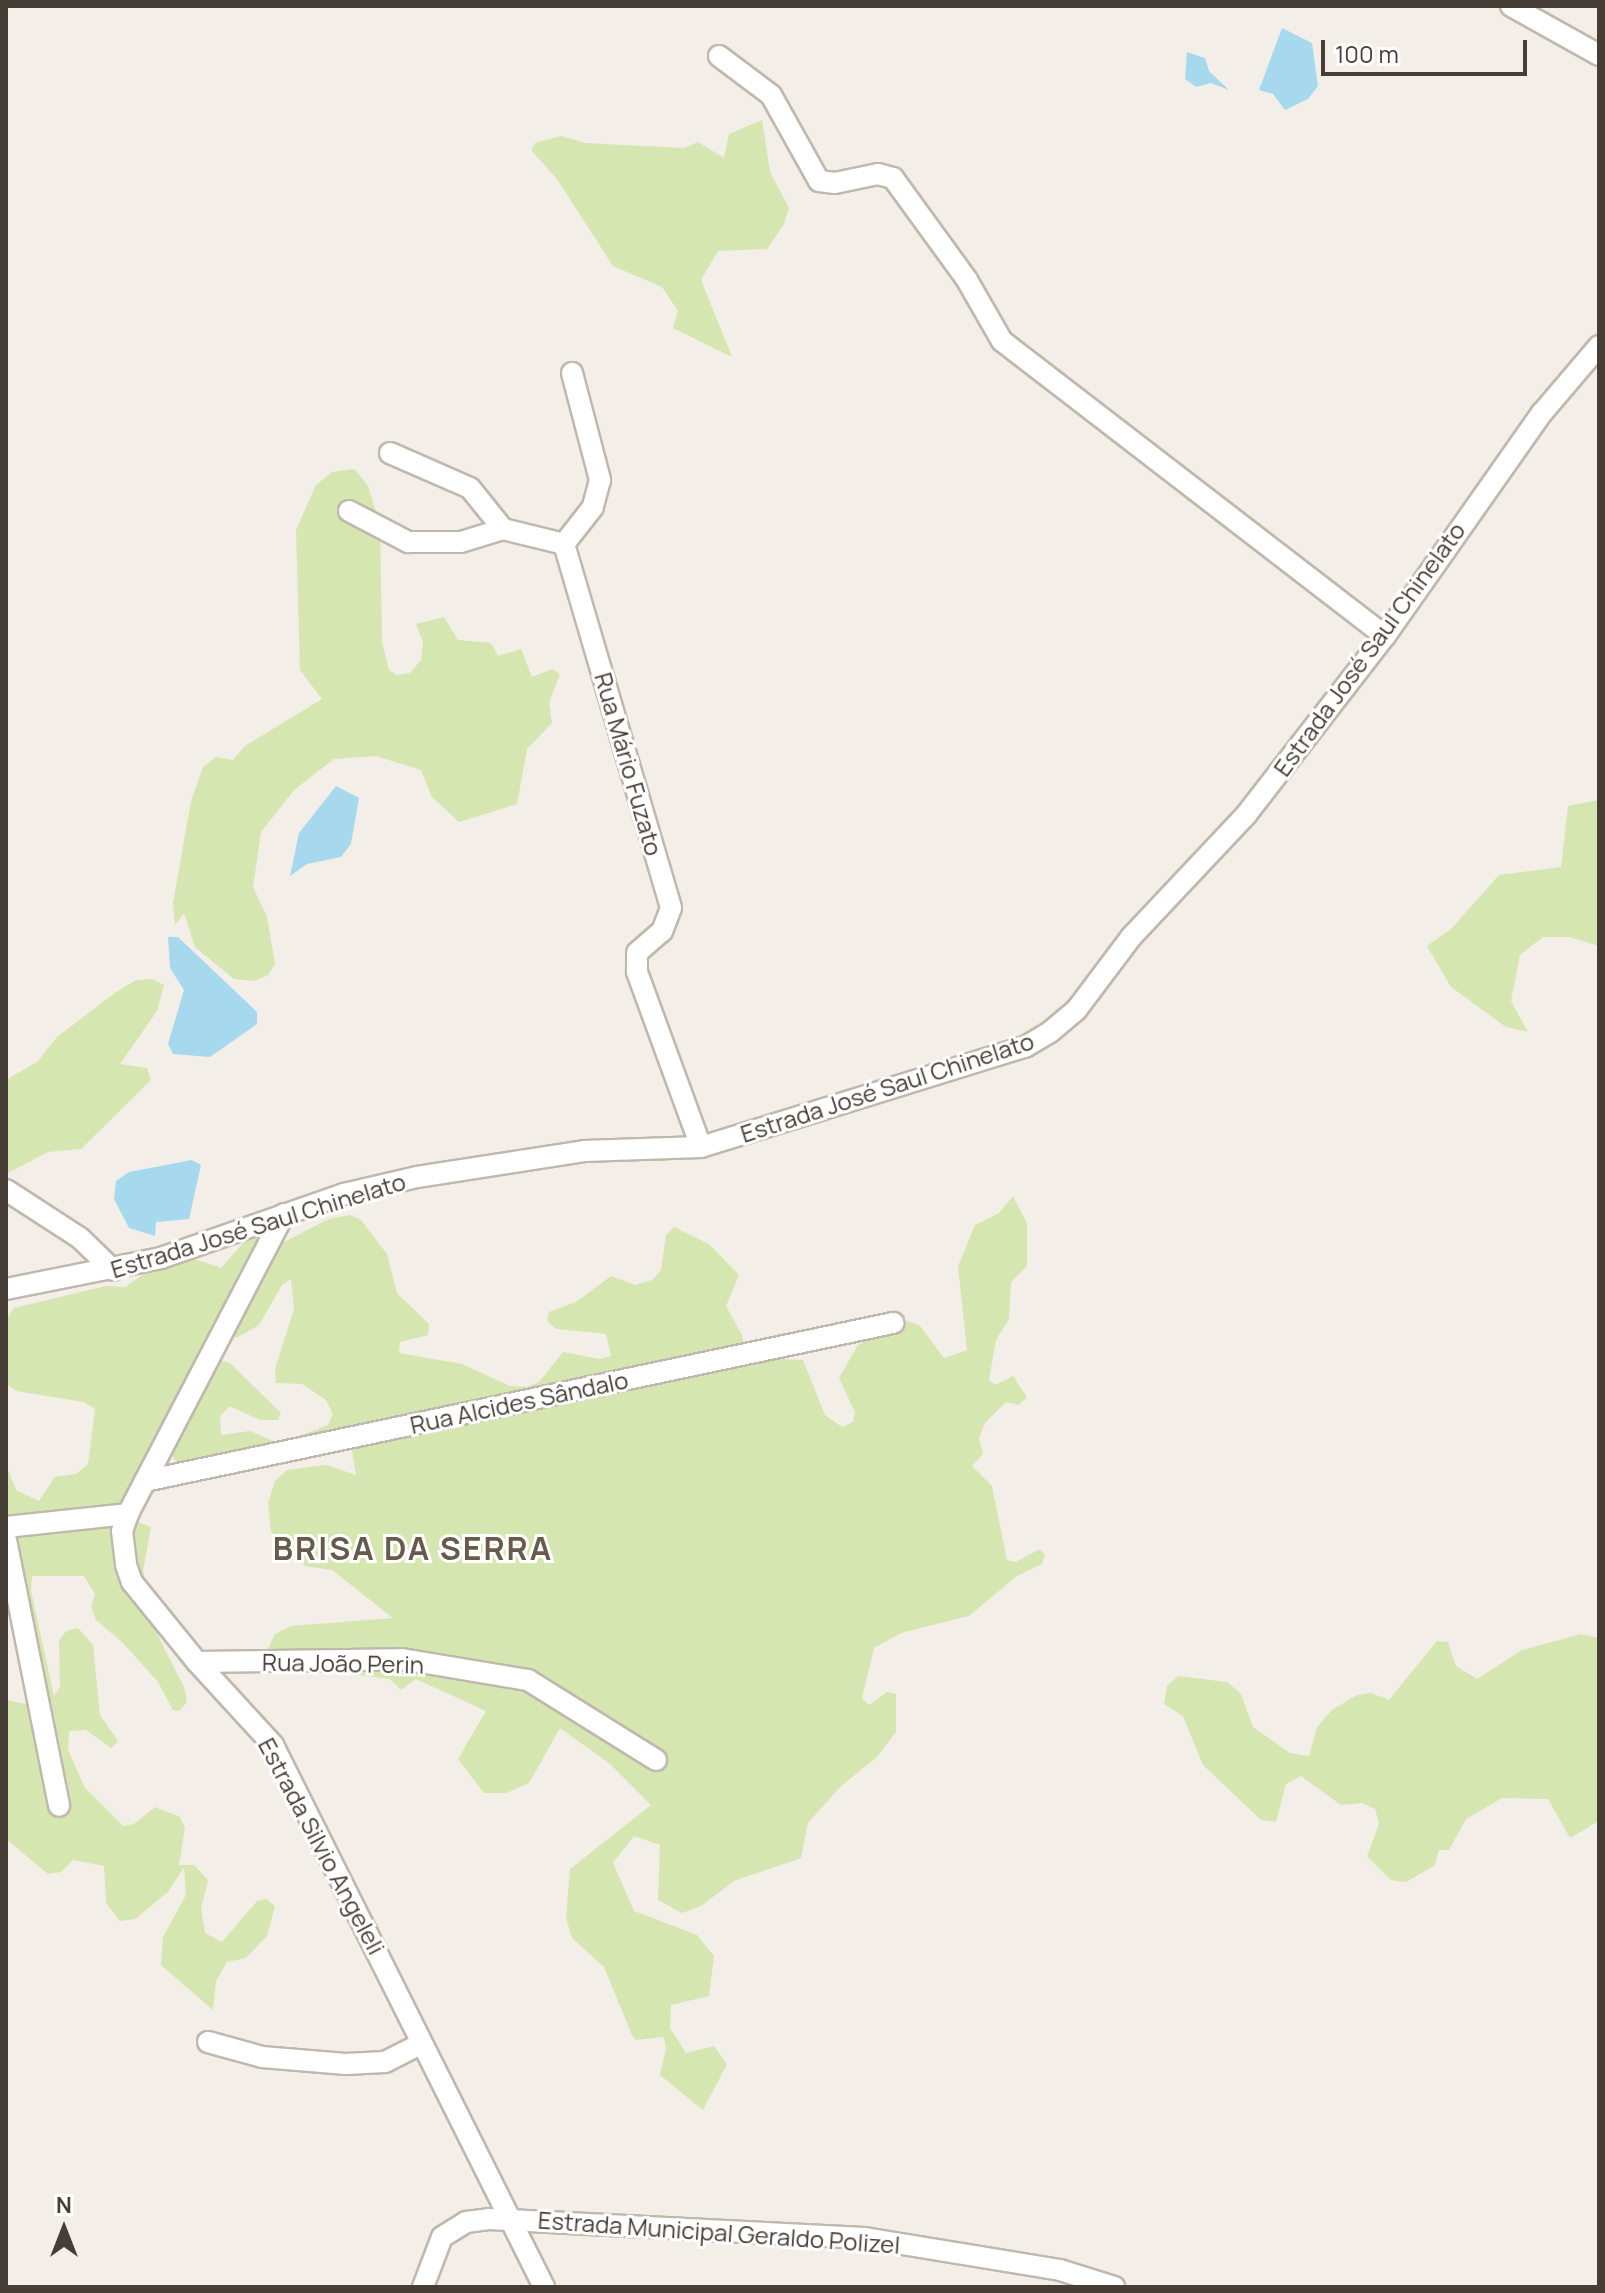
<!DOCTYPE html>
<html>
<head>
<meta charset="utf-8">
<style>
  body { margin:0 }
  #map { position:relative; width:1605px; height:2293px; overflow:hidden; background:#f3eee7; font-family:Manrope,sans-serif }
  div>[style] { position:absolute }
  .green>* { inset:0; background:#d5e6b1 }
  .water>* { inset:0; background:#a6d9ee }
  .roads { filter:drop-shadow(2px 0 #c1b8ad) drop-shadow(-2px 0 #c1b8ad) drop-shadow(0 2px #c1b8ad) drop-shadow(0 -2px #c1b8ad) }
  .minor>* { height:20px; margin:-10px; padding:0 10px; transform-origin:10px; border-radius:10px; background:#fff }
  span { translate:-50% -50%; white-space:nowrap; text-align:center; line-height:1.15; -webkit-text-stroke:6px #fff; paint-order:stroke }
  .street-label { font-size:24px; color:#463e36 }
  .district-label { font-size:32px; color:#685b4e; font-weight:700; letter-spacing:2px }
  .frame { position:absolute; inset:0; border:8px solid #463e36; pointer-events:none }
  .north { position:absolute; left:24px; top:2189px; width:80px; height:80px; -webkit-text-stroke:6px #fff; paint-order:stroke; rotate:0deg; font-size:22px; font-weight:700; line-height:32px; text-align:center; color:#463e36 }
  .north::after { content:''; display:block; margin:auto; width:28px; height:36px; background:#463e36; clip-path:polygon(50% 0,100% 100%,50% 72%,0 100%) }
  .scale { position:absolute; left:1321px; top:40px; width:206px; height:36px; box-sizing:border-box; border:4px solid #463e36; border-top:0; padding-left:10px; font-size:24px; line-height:28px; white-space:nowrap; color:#463e36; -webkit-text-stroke:6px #fff; paint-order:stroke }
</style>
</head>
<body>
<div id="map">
  <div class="green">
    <i style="clip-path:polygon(762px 120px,770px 172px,789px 208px,784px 224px,767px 249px,718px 251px,701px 280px,732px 357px,673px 328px,678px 311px,662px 287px,613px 266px,557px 179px,531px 150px,535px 143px,561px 136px,585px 143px,684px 148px,698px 142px,724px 158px,729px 134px)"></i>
    <i style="clip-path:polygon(355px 469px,368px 486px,380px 525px,382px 642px,389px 670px,397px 675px,410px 673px,421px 660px,423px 642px,416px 624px,444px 617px,458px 640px,491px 643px,498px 656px,521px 649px,532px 677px,552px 669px,560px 674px,549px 703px,552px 723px,527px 749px,517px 804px,459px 822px,432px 797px,421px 770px,376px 756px,334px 759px,294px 790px,261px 832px,253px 887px,267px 917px,275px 964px,268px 975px,254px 981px,234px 979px,195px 947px,184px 913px,175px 925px,173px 903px,191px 801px,203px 767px,216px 757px,233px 760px,245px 746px,322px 699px,300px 670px,296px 530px,316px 485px,332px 472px)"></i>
    <i style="clip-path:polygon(1599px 800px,1599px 946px,1569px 937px,1543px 937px,1520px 955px,1511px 1001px,1528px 1032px,1506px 1027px,1451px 987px,1427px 946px,1451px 929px,1499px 875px,1561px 867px,1568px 806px)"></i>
    <i style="clip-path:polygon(153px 979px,164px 985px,157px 1011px,120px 1064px,147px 1068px,151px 1080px,81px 1149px,48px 1152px,6px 1174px,6px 1080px,37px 1062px,57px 1037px,116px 992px,136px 980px)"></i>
    <i style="clip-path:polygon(1013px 1196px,1027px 1223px,1027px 1266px,1011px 1282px,1009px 1319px,996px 1340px,989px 1380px,995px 1385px,1013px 1376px,1027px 1397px,1019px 1405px,1006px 1402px,985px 1423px,979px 1438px,983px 1454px,972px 1466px,992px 1486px,1007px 1560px,1016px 1562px,1040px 1549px,1045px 1554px,1042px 1564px,1017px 1576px,969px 1616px,901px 1633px,874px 1648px,862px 1698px,869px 1705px,887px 1692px,896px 1694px,896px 1732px,877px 1757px,841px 1786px,808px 1823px,801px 1858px,734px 1881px,701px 1906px,682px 1913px,658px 1900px,660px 1845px,634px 1836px,613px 1863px,634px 1911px,697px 1935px,714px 1956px,709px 1996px,671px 2005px,670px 2028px,686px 2053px,714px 2046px,727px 2064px,703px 2110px,660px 2075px,666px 2049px,664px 2037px,636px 2040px,632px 2035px,604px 1967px,572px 1938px,566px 1918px,570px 1869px,651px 1805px,610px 1764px,560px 1728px,529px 1783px,506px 1793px,484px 1793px,458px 1759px,486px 1711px,416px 1679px,401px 1690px,390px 1679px,313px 1669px,268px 1649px,275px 1634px,291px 1626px,393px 1618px,332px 1570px,305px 1566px,271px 1531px,268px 1503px,275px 1481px,287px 1470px,326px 1465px,356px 1475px,352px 1451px,389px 1431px,297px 1437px,328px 1425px,333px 1414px,326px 1400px,302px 1384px,276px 1383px,275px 1369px,294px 1309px,291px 1279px,282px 1285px,259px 1325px,238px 1337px,214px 1338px,219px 1360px,230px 1363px,281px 1413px,278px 1420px,260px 1420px,230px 1406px,220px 1416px,221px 1435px,250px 1431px,273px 1441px,274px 1448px,179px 1465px,173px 1457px,172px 1425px,118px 1530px,138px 1522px,151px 1527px,143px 1571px,157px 1634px,184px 1687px,187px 1702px,179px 1711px,173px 1710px,158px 1682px,123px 1643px,96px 1620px,91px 1607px,95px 1594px,84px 1576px,32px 1576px,31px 1591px,54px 1696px,60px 1687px,59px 1641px,66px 1631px,78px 1628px,93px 1645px,100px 1715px,118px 1741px,111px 1748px,86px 1730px,69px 1731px,68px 1750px,85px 1788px,123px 1826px,134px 1824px,155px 1807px,180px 1817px,185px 1828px,179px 1865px,194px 1865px,208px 1880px,201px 1908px,205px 1933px,222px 1942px,257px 1901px,266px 1899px,275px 1906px,267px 1936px,246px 1958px,227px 1962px,216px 1981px,213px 2010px,161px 1965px,163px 1937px,186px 1895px,184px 1867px,168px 1892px,135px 1919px,120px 1921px,106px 1903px,104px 1866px,73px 1860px,61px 1872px,48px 1874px,6px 1839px,6px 1700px,50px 1709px,6px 1550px,6px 1465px,16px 1490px,39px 1501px,55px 1477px,76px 1474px,88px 1464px,95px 1409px,84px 1402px,16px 1391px,6px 1384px,6px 1320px,14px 1308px,106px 1286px,125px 1287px,144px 1274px,192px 1258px,221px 1268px,267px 1216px,278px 1245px,329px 1219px,350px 1215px,361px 1220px,387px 1254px,397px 1293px,429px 1324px,428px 1335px,400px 1342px,399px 1353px,462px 1364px,510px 1386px,527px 1387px,539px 1382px,563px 1352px,600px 1359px,611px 1356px,606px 1334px,556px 1329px,547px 1321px,549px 1312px,576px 1302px,611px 1276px,635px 1285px,652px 1280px,661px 1270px,666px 1235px,674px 1227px,709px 1244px,739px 1275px,726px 1306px,742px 1335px,745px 1357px,803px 1360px,825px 1415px,842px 1427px,853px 1422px,855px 1412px,839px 1378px,858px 1345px,908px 1321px,920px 1326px,944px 1358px,967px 1350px,958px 1266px,975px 1225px,999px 1213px)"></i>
    <i style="clip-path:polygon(1581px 1634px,1599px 1638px,1599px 1821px,1570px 1838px,1548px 1799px,1502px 1798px,1466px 1819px,1449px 1850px,1439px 1850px,1435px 1865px,1406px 1882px,1391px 1880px,1367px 1856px,1379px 1824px,1375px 1809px,1362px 1803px,1341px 1805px,1301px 1776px,1286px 1784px,1276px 1822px,1261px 1820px,1203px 1765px,1183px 1716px,1164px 1704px,1167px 1686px,1178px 1676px,1227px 1682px,1241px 1694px,1253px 1727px,1290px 1753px,1309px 1756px,1317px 1727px,1332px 1710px,1357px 1695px,1371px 1693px,1389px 1700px,1437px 1641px,1448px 1642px,1456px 1666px,1477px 1679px,1522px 1650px)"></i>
  </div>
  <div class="water">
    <i style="clip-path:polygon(1282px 28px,1312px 43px,1318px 86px,1308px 99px,1285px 110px,1273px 94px,1259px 90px)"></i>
    <i style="clip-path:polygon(1187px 52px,1205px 58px,1209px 71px,1229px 90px,1211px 83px,1196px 87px,1185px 79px)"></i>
    <i style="clip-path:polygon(336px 786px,359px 798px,351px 844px,341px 857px,307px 864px,290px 876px,299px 833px)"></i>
    <i style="clip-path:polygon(168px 937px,178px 937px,257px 1012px,257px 1024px,210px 1057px,173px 1054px,168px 1044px,184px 990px,170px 968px)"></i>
    <i style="clip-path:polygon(192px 1160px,201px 1165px,189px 1219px,156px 1222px,155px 1236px,129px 1228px,114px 1199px,116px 1181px,129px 1172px)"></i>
  </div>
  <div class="roads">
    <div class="minor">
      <i style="left:1511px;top:6px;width:101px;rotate:29.1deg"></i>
      <i style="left:719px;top:56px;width:65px;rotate:36.9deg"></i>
      <i style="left:771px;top:95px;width:98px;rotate:60.8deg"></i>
      <i style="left:819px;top:181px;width:16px;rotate:7deg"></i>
      <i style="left:835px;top:183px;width:44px;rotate:-11.8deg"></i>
      <i style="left:878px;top:174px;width:16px;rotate:15deg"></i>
      <i style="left:893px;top:178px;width:126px;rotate:54deg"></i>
      <i style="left:967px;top:280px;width:70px;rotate:60.2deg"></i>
      <i style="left:1002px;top:341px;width:483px;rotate:37.6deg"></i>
      <i style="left:572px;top:373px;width:111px;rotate:75.3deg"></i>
      <i style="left:600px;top:480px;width:28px;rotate:105deg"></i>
      <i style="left:593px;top:507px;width:47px;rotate:128.1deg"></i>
      <i style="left:564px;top:544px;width:379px;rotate:73.6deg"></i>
      <i style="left:671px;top:908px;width:25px;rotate:111deg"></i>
      <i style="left:662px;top:931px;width:33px;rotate:139deg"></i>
      <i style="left:637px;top:953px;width:19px;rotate:90deg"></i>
      <i style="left:637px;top:972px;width:186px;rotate:69.9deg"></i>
      <i style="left:390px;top:453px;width:87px;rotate:23.6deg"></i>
      <i style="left:470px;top:488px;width:53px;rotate:51.2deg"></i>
      <i style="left:349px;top:511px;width:67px;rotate:27.7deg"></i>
      <i style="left:408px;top:542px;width:53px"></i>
      <i style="left:461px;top:542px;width:44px;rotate:-17.2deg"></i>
      <i style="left:503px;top:529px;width:63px;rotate:13.8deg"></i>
      <i style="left:6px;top:1190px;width:88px;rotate:33deg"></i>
      <i style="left:80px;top:1238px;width:46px;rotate:44.1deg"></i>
      <i style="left:284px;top:1214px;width:338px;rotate:117.5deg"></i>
      <i style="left:128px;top:1514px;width:18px;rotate:109deg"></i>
      <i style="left:122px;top:1531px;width:34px;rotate:83deg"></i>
      <i style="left:126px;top:1565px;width:18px;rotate:71deg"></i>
      <i style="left:132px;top:1582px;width:103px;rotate:50.9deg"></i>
      <i style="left:197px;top:1662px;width:113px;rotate:47.5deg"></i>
      <i style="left:273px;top:1745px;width:606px;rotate:63.43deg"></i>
      <i style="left:6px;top:1289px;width:158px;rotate:-11.3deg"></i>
      <i style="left:161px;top:1258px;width:194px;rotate:-19.3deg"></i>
      <i style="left:344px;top:1194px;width:75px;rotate:-13.1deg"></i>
      <i style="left:417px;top:1177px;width:169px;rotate:-8.8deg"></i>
      <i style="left:584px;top:1151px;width:117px;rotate:-2deg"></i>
      <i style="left:701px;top:1147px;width:339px;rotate:-17.2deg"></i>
      <i style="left:1025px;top:1047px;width:29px;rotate:-31deg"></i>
      <i style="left:1050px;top:1032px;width:35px;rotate:-40deg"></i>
      <i style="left:1077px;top:1009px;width:91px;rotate:-53deg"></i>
      <i style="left:1132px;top:936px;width:166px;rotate:-46.7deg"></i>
      <i style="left:1246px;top:815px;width:227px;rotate:-52.2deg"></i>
      <i style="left:1385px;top:636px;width:273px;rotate:-54.9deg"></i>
      <i style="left:1542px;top:413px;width:88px;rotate:-49.6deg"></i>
      <i style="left:145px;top:1481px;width:765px;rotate:-11.93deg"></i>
      <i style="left:6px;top:1527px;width:123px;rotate:-6.1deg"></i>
      <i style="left:6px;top:1540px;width:271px;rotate:78.7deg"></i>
      <i style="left:197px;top:1662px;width:205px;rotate:-0.8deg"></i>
      <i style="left:402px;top:1659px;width:128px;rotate:9.5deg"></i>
      <i style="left:528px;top:1680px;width:151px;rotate:32deg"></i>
      <i style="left:208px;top:2042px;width:56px;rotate:15.5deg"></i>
      <i style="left:262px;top:2057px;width:84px;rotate:4.8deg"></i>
      <i style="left:346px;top:2064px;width:39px;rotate:-3deg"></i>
      <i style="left:385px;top:2062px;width:39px;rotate:-27deg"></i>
      <i style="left:423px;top:2287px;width:53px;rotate:-69.2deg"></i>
      <i style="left:442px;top:2237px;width:28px;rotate:-32deg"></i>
      <i style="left:466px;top:2222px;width:23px;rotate:-7deg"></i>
      <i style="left:489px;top:2219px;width:376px;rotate:2.9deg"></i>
      <i style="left:865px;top:2238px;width:198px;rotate:9.3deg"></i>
      <i style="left:1060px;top:2270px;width:57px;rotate:17.5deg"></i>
    </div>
  </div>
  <div class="street-label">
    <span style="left:1369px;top:649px;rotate:-54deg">Estrada José Saul Chinelato</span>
    <span style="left:629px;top:764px;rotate:74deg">Rua Mário Fuzato</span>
    <span style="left:887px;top:1087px;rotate:-18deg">Estrada José Saul Chinelato</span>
    <span style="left:258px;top:1225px;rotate:-17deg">Estrada José Saul Chinelato</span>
    <span style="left:519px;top:1402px;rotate:-12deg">Rua Alcides Sândalo</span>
    <span style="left:343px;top:1663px;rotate:1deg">Rua João Perin</span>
    <span style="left:322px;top:1846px;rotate:62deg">Estrada Silvio Angeleli</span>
    <span style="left:719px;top:2232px;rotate:4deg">Estrada Municipal Geraldo Polizel</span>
  </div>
  <div class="district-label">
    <span style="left:413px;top:1548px">BRISA DA SERRA</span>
  </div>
  <div class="frame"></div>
  <div class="north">N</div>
  <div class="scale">100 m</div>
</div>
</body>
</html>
